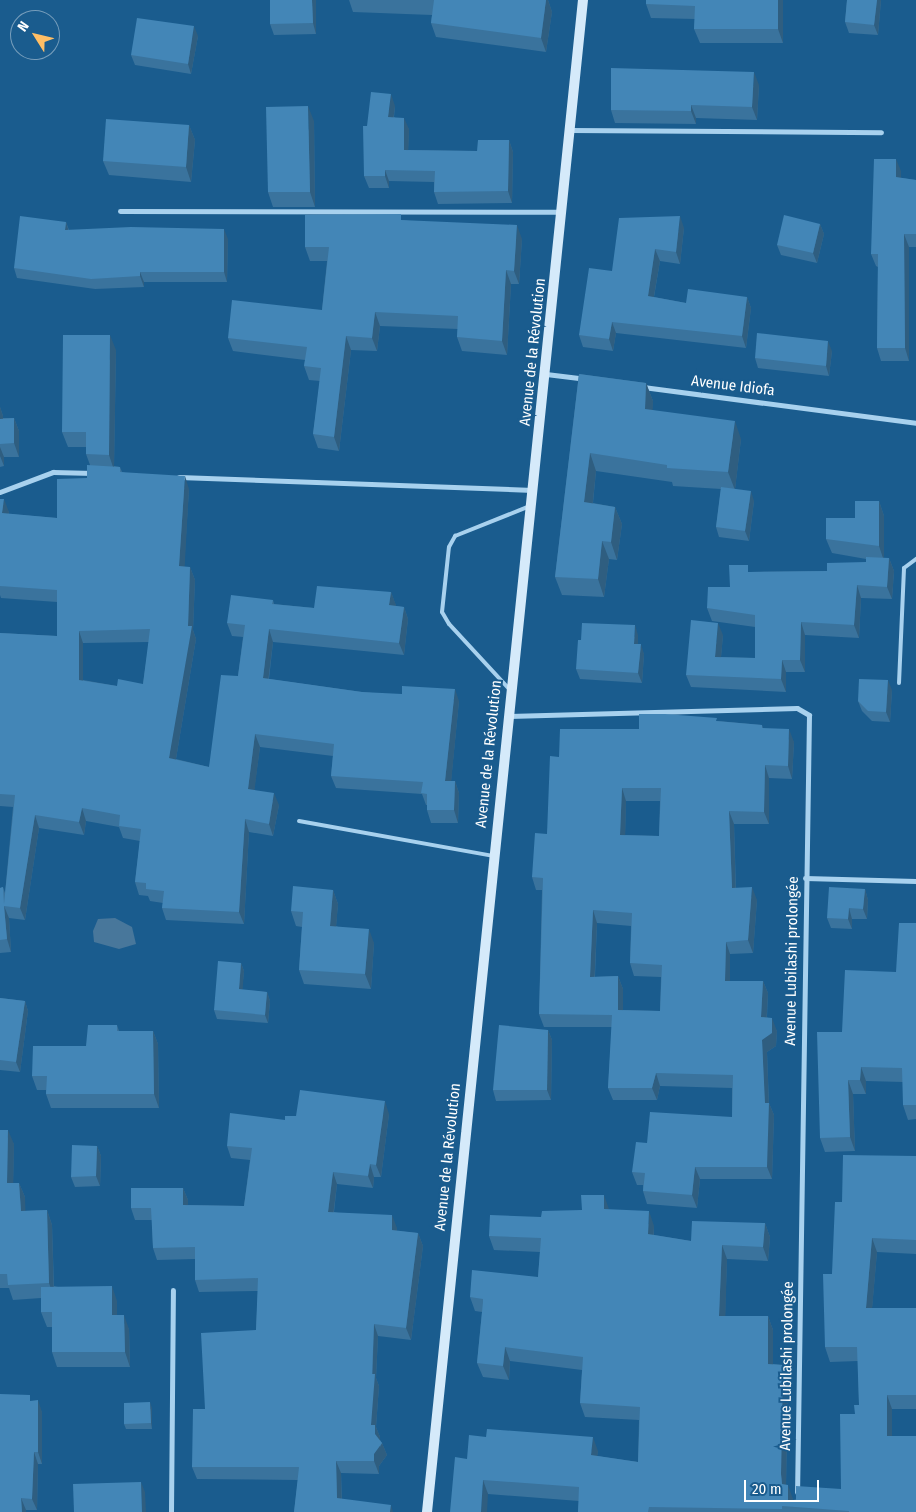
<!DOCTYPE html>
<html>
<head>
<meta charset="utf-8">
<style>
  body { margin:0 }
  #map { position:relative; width:916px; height:1512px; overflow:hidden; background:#1a5c8e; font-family:"Fira Sans Condensed",sans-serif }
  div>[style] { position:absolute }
  .water>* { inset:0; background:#48779b }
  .lane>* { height:4px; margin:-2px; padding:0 2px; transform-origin:2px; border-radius:2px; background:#a8d1ee }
  .street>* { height:5px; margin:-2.5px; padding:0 2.5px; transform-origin:2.5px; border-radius:2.5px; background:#a8d1ee }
  .secondary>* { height:10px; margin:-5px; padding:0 5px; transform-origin:5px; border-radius:5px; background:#d5eafa }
  .wall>* { inset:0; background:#3a739d }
  .shaded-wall>* { inset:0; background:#2f5e80 }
  .building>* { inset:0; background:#4386b7 }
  span { translate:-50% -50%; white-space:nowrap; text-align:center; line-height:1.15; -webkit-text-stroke:4px #1a5c8e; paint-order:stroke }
  .street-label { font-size:15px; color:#fff }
  .north { position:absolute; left:10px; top:10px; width:50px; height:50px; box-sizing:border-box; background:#1a5c8e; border:1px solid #769dbb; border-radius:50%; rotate:306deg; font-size:14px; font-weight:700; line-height:20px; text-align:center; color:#fff }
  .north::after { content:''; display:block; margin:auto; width:18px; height:22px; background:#ffbe65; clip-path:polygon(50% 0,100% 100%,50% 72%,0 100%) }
  .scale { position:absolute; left:744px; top:1480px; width:75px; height:22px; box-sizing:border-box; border:2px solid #fff; border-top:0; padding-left:6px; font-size:15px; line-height:18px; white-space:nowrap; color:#fff; -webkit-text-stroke:4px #1a5c8e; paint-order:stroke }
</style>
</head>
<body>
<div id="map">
  <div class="water">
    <i style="clip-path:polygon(115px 918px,132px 927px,136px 944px,119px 949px,94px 942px,93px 931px,98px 919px)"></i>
  </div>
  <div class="lane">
    <i style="left:899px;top:683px;width:115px;rotate:-87.5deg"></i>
    <i style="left:904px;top:568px;width:15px;rotate:-37deg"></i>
    <i style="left:510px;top:690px;width:90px;rotate:-132.7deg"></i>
    <i style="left:449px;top:624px;width:14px;rotate:-120deg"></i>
    <i style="left:442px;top:612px;width:65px;rotate:-83.9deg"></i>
    <i style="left:449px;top:547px;width:13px;rotate:-61deg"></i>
    <i style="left:455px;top:536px;width:81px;rotate:-21.8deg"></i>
    <i style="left:299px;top:821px;width:197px;rotate:10.2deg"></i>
  </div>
  <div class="street">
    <i style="left:570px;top:130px;width:311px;rotate:0.4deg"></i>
    <i style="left:120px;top:211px;width:441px;rotate:0.1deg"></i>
    <i style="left:546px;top:374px;width:39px;rotate:7deg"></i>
    <i style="left:643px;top:387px;width:275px;rotate:7.5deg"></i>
    <i style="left:179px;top:477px;width:354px;rotate:2.1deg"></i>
    <i style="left:0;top:492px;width:57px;rotate:-20.7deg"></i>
    <i style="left:53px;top:472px;width:40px;rotate:1.4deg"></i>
    <i style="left:509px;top:716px;width:288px;rotate:-1.6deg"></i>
    <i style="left:797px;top:708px;width:14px;rotate:30deg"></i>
    <i style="left:809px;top:715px;width:777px;rotate:90.88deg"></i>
    <i style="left:805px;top:878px;width:111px;rotate:1.5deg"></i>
    <i style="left:171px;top:1512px;width:222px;rotate:-89.5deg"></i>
  </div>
  <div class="secondary">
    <i style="left:427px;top:1512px;width:1520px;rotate:-84.11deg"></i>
  </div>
  <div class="wall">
    <i style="clip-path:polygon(270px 0,316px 0,316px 34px,274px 35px,270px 24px)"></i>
    <i style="clip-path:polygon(349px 0,548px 0,552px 12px,546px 52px,436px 37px,431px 23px,432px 15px,353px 12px)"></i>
    <i style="clip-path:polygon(783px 0,783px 43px,700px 43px,694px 29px,695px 19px,651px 18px,646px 4px)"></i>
    <i style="clip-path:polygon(847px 0,881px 0,878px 35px,849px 33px,845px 22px)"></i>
    <i style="clip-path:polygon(198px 36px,191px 74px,135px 65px,131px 55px)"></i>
    <i style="clip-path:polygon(759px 85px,757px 120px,696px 118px,696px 124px,615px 123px,611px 110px)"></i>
    <i style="clip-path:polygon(395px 106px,394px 117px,409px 129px,408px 150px,477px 151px,509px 140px,513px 152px,512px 203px,438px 204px,434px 192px,434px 182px,389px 181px,389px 188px,369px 188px,364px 176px,367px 126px)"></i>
    <i style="clip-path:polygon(314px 121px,315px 207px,273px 207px,268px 192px)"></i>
    <i style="clip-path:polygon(189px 125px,195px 140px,191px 182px,109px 175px,103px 161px)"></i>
    <i style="clip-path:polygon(901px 171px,901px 178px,916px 180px,916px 247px,909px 247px,909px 361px,881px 361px,877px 348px,878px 267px,876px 266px,871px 254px)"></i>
    <i style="clip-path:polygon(403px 220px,522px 239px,519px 284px,511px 284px,507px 355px,462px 351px,457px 337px,458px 329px,380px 326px,377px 351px,351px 350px,339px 451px,318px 448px,313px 434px,320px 381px,309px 380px,304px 366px,305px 360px,233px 351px,228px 338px,322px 310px,327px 261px,310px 261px,305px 247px)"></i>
    <i style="clip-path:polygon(66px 222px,69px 230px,228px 239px,227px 282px,144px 282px,144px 287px,95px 289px,17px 278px,14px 268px)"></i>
    <i style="clip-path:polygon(820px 224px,824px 234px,817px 263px,781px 255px,777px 245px)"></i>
    <i style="clip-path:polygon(684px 228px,680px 264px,660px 261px,654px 297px,686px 303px,747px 297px,751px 308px,746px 348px,616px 333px,613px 351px,583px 347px,579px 335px,612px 271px)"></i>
    <i style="clip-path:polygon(evenodd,116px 350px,114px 466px,120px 467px,122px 472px,189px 489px,184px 567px,190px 567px,195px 580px,193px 630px,196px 639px,176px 759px,209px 767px,238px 676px,243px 637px,232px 636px,227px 623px,273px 600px,274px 604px,314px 608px,391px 592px,396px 606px,404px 607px,408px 619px,404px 655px,273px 642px,269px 679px,362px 692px,459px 701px,451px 781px,455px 781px,459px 793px,458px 823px,431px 823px,427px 810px,427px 805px,426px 805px,422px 794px,336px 788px,331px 776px,333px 756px,260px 747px,254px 790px,279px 805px,273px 836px,249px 832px,244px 924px,166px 920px,162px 908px,163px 903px,150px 901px,148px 896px,139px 895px,135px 882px,140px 841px,123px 838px,119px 827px,86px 821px,84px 835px,39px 828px,25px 920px,9px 918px,11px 952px,0 953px,0 888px,3px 887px,5px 893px,13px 807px,0 806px,0 633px,57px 636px,57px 602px,1px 598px,0 595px,0 499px,9px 512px,9px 514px,57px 518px,87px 478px,90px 465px,86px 454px,86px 447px,68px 447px,62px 432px,116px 350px,149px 642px,143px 684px,117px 686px,83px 680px,83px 643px,149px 642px)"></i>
    <i style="clip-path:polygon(832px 351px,829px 376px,758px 368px,755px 358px)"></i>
    <i style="clip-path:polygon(579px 374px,646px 383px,653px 401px,652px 410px,741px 439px,735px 489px,754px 501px,749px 541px,719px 537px,716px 527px,721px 489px,673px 486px,672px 482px,596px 471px,593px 503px,615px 507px,622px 524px,617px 560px,609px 559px,604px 597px,562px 595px,555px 577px)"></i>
    <i style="clip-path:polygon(0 407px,3px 416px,3px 418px,14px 418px,19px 431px,19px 457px,4px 457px,4px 466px,0 467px)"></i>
    <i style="clip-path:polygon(879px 501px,884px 516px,884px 558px,889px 558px,894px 571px,892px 599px,861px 598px,859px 638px,805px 635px,805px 672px,786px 672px,786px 692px,691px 687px,686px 675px,723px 635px,721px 657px,755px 658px,755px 627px,712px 621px,707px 608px,730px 587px,751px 572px,827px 571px,866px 562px,866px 559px,832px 553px,826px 539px)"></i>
    <i style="clip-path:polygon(638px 635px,638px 644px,644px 654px,642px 683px,580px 679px,576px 669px)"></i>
    <i style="clip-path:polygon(892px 690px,890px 722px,872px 721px,862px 711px,858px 701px)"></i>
    <i style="clip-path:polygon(evenodd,718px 721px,762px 725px,763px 728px,794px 742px,792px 779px,769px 778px,769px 824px,734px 824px,736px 888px,757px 900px,753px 953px,730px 954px,730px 981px,763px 981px,768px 993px,767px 1017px,777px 1031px,776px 1046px,767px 1052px,769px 1103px,774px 1115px,772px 1179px,700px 1179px,697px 1208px,647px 1204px,643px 1191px,643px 1185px,637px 1185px,632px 1172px,647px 1143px,732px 1117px,732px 1088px,660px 1086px,657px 1100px,613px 1100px,608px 1088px,612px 1027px,544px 1027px,539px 1014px,542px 890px,536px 890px,532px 877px,547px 834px,559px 757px,639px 729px,718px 721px,626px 801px,660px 801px,659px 836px,625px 835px,626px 801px,718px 721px,597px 923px,631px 926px,630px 963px,634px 976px,661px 977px,660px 1011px,623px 1010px,623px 989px,618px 976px,595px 977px,597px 923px)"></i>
    <i style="clip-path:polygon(865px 889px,868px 900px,867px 919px,852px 919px,852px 929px,831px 928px,827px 918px)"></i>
    <i style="clip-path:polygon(333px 890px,338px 904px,336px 926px,374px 943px,371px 989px,304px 984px,299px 970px,302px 927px,296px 926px,291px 911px)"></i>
    <i style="clip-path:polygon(916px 923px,916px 1119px,908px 1120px,903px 1105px,903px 1082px,866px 1081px,866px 1094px,853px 1094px,855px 1151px,825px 1152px,820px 1138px,842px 1032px,896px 972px)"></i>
    <i style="clip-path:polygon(241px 963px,244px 971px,242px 990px,267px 992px,270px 1001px,268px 1023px,217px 1019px,214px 1010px)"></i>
    <i style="clip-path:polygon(0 998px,25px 1001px,28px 1011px,20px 1072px,0 1070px)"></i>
    <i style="clip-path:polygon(117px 1025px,119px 1031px,153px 1031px,158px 1044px,159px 1108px,51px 1108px,46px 1094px,46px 1090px,37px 1090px,32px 1076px,86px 1046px)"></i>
    <i style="clip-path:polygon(548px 1030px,552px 1040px,551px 1100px,496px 1101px,493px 1090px)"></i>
    <i style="clip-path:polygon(389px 1114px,381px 1177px,374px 1177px,373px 1188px,337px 1184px,334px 1212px,397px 1228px,397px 1231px,418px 1233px,423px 1246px,411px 1340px,378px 1336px,376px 1378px,379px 1386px,376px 1427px,380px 1437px,380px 1440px,382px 1443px,387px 1455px,379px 1466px,379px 1474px,341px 1473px,342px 1499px,294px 1512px,298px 1480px,197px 1479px,192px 1467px,205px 1409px,256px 1330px,258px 1291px,199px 1292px,195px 1280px,195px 1259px,157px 1260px,153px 1248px,152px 1220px,135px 1220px,131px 1208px,183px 1188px,188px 1200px,188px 1205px,244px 1206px,250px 1160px,231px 1158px,227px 1146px,285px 1120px,296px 1116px)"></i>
    <i style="clip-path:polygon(0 1130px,14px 1144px,13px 1183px,19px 1183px,25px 1197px,25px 1211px,47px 1210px,52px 1225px,54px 1286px,117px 1301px,117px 1315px,129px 1329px,130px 1367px,57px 1367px,52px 1352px,52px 1327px,47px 1327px,41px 1312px,41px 1298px,13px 1300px,9px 1288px,0 1288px)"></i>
    <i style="clip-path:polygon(97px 1146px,101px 1156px,100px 1186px,75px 1187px,71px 1177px)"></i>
    <i style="clip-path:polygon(916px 1156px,916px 1254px,877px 1252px,872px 1308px,916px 1308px,916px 1409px,892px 1409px,892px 1436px,916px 1512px,578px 1512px,579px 1501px,488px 1494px,467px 1459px,598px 1451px,597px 1456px,638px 1462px,639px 1420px,585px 1417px,580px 1403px,582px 1370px,510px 1361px,509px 1380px,483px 1377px,477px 1363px,482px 1312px,475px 1311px,470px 1297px,538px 1277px,540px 1252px,494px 1250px,489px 1236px,541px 1217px,582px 1210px,609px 1210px,654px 1226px,654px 1235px,691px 1241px,765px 1223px,770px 1237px,768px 1261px,727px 1259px,725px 1316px,768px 1316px,773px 1330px,773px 1364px,783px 1365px,788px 1379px,786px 1485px,793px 1500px,841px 1489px,855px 1414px,859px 1405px,858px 1361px,830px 1362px,825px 1347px,832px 1274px,842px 1202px)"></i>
    <i style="clip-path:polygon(32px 1401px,42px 1412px,42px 1464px,38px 1464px,37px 1510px,26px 1510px,0 1512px)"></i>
    <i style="clip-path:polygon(152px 1408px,152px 1429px,126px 1429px,124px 1424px)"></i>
  </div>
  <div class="shaded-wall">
    <i style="clip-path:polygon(312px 0,316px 0,316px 34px,313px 23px)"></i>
    <i style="clip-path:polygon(546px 0,548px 0,552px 12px,546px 52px,541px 38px)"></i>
    <i style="clip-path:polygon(778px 0,783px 0,783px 43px,778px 29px)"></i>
    <i style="clip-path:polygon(877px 0,881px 0,878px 35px,874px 25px)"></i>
    <i style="clip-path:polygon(194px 26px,198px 36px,191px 74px,188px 64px)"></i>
    <i style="clip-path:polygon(754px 72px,759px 85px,757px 120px,752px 107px)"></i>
    <i style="clip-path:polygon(391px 94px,395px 106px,392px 129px,388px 117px)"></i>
    <i style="clip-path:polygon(691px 105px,696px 118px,696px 124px,691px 111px)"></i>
    <i style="clip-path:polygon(308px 106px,314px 121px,315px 207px,310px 192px)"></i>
    <i style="clip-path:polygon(404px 118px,409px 129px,408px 161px,404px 150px)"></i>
    <i style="clip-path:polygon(189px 125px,195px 140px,191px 182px,186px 167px)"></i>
    <i style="clip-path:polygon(509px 140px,513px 152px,512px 203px,508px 191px)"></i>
    <i style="clip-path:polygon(896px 159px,901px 171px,901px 190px,896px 177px)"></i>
    <i style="clip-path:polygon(385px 170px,389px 181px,389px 188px,385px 176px)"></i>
    <i style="clip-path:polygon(680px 216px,684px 228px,680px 264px,676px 252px)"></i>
    <i style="clip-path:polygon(66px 222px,69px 232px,65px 230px)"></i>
    <i style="clip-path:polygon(820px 224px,824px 234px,817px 263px,813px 253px)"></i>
    <i style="clip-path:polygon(517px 225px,522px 239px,519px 284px,514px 271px)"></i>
    <i style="clip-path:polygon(224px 229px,228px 239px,227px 282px,224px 272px)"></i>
    <i style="clip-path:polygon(904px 234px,909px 247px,909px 361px,905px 348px)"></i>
    <i style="clip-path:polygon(655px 249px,660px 261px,652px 307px,648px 296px)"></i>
    <i style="clip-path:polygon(506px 270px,511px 284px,507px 355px,502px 341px)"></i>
    <i style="clip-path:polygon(140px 272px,144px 282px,144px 287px,140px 276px)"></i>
    <i style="clip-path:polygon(747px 297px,751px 308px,746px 348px,742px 336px)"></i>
    <i style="clip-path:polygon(375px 312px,380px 326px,377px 351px,372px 338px)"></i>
    <i style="clip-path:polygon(612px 322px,616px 333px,613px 351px,609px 339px)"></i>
    <i style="clip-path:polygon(110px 335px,116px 350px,114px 470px,109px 455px)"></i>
    <i style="clip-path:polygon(346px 336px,351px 350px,339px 451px,334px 437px)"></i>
    <i style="clip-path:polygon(828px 341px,832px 351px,829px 376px,826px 366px)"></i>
    <i style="clip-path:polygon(646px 383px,653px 401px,652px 427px,645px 409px)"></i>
    <i style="clip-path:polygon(0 407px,3px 416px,3px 432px,0 423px)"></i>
    <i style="clip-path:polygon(14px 418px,19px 431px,19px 457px,14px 443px)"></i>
    <i style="clip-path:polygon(735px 421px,741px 439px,735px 490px,728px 472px)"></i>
    <i style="clip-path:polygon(0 447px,4px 457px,4px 466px,0 456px)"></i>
    <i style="clip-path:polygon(590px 453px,596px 471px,591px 520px,584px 502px)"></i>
    <i style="clip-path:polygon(185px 476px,189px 489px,184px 579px,179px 566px)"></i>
    <i style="clip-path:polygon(751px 491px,754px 501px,749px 541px,745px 531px)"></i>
    <i style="clip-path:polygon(4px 499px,9px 512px,7px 526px,2px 513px)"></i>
    <i style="clip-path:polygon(879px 501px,884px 516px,884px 561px,879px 546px)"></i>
    <i style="clip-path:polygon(615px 507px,622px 524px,617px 560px,611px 542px)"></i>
    <i style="clip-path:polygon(602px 541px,609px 559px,604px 597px,598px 579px)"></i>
    <i style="clip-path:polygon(889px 558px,894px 571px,892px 599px,887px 587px)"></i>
    <i style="clip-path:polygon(190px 567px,195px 580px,193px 630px,196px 639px,174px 771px,169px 758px,188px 626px)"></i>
    <i style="clip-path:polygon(857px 585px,861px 598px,859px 638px,854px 625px)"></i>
    <i style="clip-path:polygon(391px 592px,396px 605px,394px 617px,389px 605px)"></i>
    <i style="clip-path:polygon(404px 607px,408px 619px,404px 655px,399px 643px)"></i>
    <i style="clip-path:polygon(801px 622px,805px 635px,805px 672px,800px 660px)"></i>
    <i style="clip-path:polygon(718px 623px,723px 635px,720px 669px,715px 657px)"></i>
    <i style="clip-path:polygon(635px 625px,638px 635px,638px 654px,634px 644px)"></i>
    <i style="clip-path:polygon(269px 629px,273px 642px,267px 690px,263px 678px)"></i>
    <i style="clip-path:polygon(79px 631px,83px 643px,83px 692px,79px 680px)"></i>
    <i style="clip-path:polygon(641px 644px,644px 654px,642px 683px,638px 673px)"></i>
    <i style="clip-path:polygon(782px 660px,786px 672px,786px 692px,781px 679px)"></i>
    <i style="clip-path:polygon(888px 680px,892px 690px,890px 722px,886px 712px)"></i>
    <i style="clip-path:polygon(455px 689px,459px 701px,450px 794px,445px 781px)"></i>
    <i style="clip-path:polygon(789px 729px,794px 742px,792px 779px,788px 766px)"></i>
    <i style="clip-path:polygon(255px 734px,260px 747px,253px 802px,248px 789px)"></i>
    <i style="clip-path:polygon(765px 765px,769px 778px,769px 824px,764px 812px)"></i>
    <i style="clip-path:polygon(455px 781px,459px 793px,458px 823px,454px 810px)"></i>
    <i style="clip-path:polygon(622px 788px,626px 801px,625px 848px,620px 835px)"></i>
    <i style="clip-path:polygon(274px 793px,279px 805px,273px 836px,269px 824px)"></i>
    <i style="clip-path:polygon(82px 808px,86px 821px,84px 835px,79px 822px)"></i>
    <i style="clip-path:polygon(729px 811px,734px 824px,736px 901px,732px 888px)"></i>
    <i style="clip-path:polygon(35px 815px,39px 828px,25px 920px,20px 908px)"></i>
    <i style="clip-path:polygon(245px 819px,249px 832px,244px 924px,239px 912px)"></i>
    <i style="clip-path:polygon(752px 887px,757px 900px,753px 953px,748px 940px)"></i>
    <i style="clip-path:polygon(865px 889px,868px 900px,867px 919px,863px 909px)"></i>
    <i style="clip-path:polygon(333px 890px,338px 904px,335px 941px,330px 926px)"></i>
    <i style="clip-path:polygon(4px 906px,9px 918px,11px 952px,7px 939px)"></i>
    <i style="clip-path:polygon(849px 908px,852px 919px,852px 929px,848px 919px)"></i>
    <i style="clip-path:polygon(593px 910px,597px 923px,594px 989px,590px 977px)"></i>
    <i style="clip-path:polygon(369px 929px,374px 943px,371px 989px,365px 974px)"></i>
    <i style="clip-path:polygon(726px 942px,730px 954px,730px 994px,725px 981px)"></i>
    <i style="clip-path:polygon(241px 963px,244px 971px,242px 998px,239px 989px)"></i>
    <i style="clip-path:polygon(618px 976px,623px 989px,623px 1023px,618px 1010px)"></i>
    <i style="clip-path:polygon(763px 981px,768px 993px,766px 1029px,761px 1017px)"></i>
    <i style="clip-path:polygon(267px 992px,270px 1001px,268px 1023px,265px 1015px)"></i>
    <i style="clip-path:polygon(25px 1001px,28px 1011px,20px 1072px,16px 1062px)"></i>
    <i style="clip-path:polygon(772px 1018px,777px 1031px,776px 1046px,767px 1052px,769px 1107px,769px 1103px,774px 1115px,772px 1179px,767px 1167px,762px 1040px)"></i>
    <i style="clip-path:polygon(548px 1030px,552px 1040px,551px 1100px,547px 1090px)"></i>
    <i style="clip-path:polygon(153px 1031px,158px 1044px,159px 1108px,154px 1094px)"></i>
    <i style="clip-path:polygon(861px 1067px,866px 1081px,866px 1094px,860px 1080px)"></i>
    <i style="clip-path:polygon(656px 1073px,660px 1086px,657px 1100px,652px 1088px)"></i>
    <i style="clip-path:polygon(848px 1080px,853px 1094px,855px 1151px,850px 1137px)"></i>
    <i style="clip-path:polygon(385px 1101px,389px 1114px,381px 1177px,376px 1165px)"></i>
    <i style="clip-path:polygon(8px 1130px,14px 1144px,13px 1197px,7px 1183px)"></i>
    <i style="clip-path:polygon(97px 1146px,101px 1156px,100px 1186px,96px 1176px)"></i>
    <i style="clip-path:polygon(370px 1164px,374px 1177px,373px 1188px,368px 1176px)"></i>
    <i style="clip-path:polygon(695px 1167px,700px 1179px,697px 1208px,692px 1195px)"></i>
    <i style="clip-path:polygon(333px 1172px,337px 1184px,332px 1224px,328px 1212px)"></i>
    <i style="clip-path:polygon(19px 1183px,25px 1197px,26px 1226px,21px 1211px)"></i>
    <i style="clip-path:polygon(183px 1188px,188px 1200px,188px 1217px,183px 1205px)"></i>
    <i style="clip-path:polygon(604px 1195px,609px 1209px,604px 1209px)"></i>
    <i style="clip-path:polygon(47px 1210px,52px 1225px,54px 1298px,49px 1283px)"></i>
    <i style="clip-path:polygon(649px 1211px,654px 1226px,653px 1248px,648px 1234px)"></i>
    <i style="clip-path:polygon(392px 1215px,397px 1228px,396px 1243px,392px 1230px)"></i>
    <i style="clip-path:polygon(765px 1223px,770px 1237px,768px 1261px,763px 1247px)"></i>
    <i style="clip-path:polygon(418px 1233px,423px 1246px,411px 1340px,406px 1328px)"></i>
    <i style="clip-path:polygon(872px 1238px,877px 1252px,871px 1322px,866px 1308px)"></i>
    <i style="clip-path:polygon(722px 1245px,727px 1259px,725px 1330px,719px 1316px)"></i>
    <i style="clip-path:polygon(112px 1286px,117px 1301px,117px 1330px,112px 1315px)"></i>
    <i style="clip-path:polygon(124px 1315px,129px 1329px,130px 1367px,125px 1352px)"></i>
    <i style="clip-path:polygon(768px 1316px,773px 1330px,773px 1378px,768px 1364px)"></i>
    <i style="clip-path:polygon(374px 1324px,378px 1336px,376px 1378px,379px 1386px,376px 1427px,380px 1437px,380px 1447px,382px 1443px,387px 1455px,379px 1466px,379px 1474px,374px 1461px,371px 1425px)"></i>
    <i style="clip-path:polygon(505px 1347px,510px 1361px,509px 1380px,503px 1366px)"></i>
    <i style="clip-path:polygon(783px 1365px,788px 1379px,786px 1489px,782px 1484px,781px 1474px)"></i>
    <i style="clip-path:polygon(887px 1395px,892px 1409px,892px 1450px,887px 1436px)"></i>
    <i style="clip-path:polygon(38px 1400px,42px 1412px,42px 1464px,38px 1452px)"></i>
    <i style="clip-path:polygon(150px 1402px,152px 1408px,152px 1429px,151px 1423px)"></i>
    <i style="clip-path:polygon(593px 1437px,598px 1451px,596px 1469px,591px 1455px)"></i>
    <i style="clip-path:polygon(34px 1452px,38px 1464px,37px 1510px,32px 1499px)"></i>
    <i style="clip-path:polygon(336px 1461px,341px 1473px,342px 1511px,337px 1498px)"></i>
    <i style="clip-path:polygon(483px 1480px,488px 1494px,487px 1512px,481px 1512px)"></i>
    <i style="clip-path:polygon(141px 1482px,145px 1492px,146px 1512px,142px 1512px)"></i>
    <i style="clip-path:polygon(788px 1485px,793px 1499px,793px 1507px,788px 1500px)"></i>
    <i style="clip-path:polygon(21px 1498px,26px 1510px,26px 1512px,22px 1512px)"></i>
    <i style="clip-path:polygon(391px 1505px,393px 1512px,390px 1512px)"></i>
  </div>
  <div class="building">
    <i style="clip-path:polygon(270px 0,312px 0,313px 23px,270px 24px)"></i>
    <i style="clip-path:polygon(434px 0,546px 0,541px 38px,431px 23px)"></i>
    <i style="clip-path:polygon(646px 0,778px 0,778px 29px,694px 29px,695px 6px,646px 4px)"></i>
    <i style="clip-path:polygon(847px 0,877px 0,874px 25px,845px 22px)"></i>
    <i style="clip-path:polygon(137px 18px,194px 26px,188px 64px,131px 55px)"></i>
    <i style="clip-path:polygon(611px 68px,754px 72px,752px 107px,691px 105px,691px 111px,611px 110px)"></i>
    <i style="clip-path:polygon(371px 92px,391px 94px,388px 117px,404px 118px,404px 150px,477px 151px,478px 140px,509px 140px,508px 191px,434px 192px,435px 171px,385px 170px,385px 176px,364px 176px,363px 126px,367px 126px)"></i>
    <i style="clip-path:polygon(308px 106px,310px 192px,268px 192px,266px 107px)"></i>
    <i style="clip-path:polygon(106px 119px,189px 125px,186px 167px,103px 161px)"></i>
    <i style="clip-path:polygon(874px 159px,896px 159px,896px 177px,916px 180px,916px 234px,904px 234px,905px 348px,877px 348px,878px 254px,871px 254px)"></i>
    <i style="clip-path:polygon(401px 214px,401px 220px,517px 225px,514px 271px,506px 270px,502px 341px,457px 337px,458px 316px,375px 312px,372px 338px,346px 336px,334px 437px,313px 434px,321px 368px,304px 366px,307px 347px,228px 338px,232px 300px,322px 310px,329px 247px,305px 247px,305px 215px)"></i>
    <i style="clip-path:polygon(784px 215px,820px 224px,813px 253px,777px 245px)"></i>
    <i style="clip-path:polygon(20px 216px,66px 222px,65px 230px,131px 227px,224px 229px,224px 272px,140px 272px,140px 276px,91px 279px,14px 268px)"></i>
    <i style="clip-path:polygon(680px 216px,676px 252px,655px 249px,648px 296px,686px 303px,688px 289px,747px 297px,742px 336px,612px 322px,609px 339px,579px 335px,589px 268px,612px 271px,619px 218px)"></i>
    <i style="clip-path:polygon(757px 333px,828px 341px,826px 366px,755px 358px)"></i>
    <i style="clip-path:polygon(63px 335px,110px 335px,109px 455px,86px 454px,86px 432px,62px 432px)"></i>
    <i style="clip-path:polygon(579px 374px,646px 383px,645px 409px,735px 421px,728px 472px,667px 468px,667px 465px,590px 453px,584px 502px,615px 507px,611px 542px,602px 541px,598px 579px,555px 577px)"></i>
    <i style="clip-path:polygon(14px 418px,14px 443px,0 444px,0 419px)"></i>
    <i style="clip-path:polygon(evenodd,87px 465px,120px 467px,120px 472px,185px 476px,179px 566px,190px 567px,188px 626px,192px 626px,169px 758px,209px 767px,221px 675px,238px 676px,245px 625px,227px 623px,231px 595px,273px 600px,272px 604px,314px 608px,317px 586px,391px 592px,389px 605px,404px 607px,399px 643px,269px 629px,263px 678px,362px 692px,402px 694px,402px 686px,455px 689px,445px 781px,455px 781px,454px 810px,427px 810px,427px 794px,421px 793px,423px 782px,331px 776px,334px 744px,255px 734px,248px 789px,274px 793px,269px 824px,245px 819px,239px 912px,162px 908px,164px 891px,146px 889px,146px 883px,135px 882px,141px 829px,119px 826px,120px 815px,82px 808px,79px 822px,35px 815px,20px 908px,4px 906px,7px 939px,0 940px,0 888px,3px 887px,4px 904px,15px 795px,0 794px,0 633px,57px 636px,57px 590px,0 586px,0 499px,4px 499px,2px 513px,57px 518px,57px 479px,87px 478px,87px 465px,150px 629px,143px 684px,118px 679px,117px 686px,79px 680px,79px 631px,150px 629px)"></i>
    <i style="clip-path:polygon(721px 487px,751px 491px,745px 531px,716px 527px)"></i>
    <i style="clip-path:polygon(855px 501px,879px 501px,879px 546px,826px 539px,826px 518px,855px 518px)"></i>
    <i style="clip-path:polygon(866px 557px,889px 558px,887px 587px,857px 585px,854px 625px,801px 622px,800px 660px,782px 660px,781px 679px,686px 675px,691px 620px,718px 623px,715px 657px,755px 658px,755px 615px,707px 608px,708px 587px,730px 587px,729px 565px,748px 565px,748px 572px,827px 571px,827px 563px,866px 562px)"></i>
    <i style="clip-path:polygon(582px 623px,635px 625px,634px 644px,641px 644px,638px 673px,576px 669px,578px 640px,581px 640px)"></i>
    <i style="clip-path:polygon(859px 679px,888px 680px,886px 712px,868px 711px,858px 701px)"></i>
    <i style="clip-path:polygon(evenodd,639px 714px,665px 714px,717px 718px,716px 721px,762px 725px,762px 728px,789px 729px,788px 766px,765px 765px,764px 812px,729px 811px,732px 888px,752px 887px,748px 940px,726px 942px,725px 981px,763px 981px,761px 1017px,772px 1018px,772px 1033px,762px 1040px,765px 1103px,769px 1103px,767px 1167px,695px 1167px,692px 1195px,643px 1191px,645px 1173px,632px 1172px,636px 1142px,647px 1143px,650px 1112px,732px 1117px,733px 1075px,656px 1073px,652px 1088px,608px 1088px,612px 1015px,539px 1014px,543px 878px,532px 877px,535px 833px,547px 834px,550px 756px,559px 757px,560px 729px,639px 729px,639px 714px,622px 788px,661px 788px,659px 836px,620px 835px,622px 788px,639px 714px,593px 910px,632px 913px,630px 963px,662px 965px,660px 1011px,618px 1010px,618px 976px,590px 977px,593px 910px)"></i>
    <i style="clip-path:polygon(293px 886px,333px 890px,330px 926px,369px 929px,365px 974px,299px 970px,303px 912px,291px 911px)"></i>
    <i style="clip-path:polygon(829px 887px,865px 889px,863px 909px,849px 908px,848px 919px,827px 918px)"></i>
    <i style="clip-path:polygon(899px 923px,916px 923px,916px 1105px,903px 1105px,902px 1068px,861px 1067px,860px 1080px,848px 1080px,850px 1137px,820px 1138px,817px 1032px,842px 1032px,845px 970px,896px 972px)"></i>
    <i style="clip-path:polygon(218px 961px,241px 963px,239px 989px,267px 992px,265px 1015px,214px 1010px)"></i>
    <i style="clip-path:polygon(0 998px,25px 1001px,16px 1062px,0 1060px)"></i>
    <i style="clip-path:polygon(88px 1025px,117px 1025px,117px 1031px,153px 1031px,154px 1094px,46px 1094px,47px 1076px,32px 1076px,33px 1046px,86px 1046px)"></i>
    <i style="clip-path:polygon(499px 1025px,548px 1030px,547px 1090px,493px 1090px)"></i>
    <i style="clip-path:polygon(300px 1090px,385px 1101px,376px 1165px,370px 1164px,368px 1176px,333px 1172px,328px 1212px,392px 1215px,392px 1230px,418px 1233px,406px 1328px,374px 1324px,372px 1374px,375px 1374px,371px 1425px,375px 1425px,375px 1434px,382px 1443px,374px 1454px,374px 1461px,336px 1461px,337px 1498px,391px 1505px,390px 1512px,294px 1512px,299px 1467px,192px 1467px,193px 1409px,205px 1409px,201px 1333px,256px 1330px,258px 1278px,195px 1280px,195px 1247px,153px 1248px,151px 1208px,131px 1208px,131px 1188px,183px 1188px,183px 1205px,244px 1206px,252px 1148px,227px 1146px,230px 1113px,285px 1120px,285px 1116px,296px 1116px)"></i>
    <i style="clip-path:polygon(0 1130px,8px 1130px,7px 1183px,19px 1183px,21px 1211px,47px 1210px,49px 1283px,8px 1285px,7px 1274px,0 1274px)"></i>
    <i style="clip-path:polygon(72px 1145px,97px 1146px,96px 1176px,71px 1177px)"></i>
    <i style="clip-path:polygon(843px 1155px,916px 1156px,916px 1240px,872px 1238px,866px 1308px,916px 1308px,916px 1395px,887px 1395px,887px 1436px,916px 1436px,916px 1512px,849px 1512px,849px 1511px,782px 1506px,782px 1509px,649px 1507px,648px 1512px,578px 1512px,579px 1487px,483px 1480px,481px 1512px,450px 1512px,455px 1457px,467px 1459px,469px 1435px,486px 1437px,487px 1429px,593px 1437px,591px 1455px,638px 1462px,640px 1407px,580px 1403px,583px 1357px,505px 1347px,503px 1366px,477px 1363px,483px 1302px,483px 1299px,470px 1297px,472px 1270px,538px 1277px,541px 1238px,489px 1236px,490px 1215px,541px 1217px,542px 1211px,582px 1210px,581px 1195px,604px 1195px,604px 1209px,649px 1211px,648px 1234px,691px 1241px,692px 1221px,765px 1223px,763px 1247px,722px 1245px,719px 1316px,768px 1316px,768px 1364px,783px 1365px,781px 1474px,782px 1484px,788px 1485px,788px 1500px,796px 1500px,796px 1486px,841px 1489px,840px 1414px,855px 1414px,854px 1405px,859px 1405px,857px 1347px,825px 1347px,823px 1274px,832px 1274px,835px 1202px,842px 1202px)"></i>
    <i style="clip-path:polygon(112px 1286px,112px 1315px,124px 1315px,125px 1352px,52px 1352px,52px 1312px,41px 1312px,41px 1287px)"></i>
    <i style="clip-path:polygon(0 1394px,30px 1395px,30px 1401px,38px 1400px,38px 1452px,34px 1452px,32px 1499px,21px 1498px,22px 1512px,0 1512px)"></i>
    <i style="clip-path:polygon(150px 1402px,151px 1423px,124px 1424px,124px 1403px)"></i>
    <i style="clip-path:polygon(141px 1482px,142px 1512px,74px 1512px,73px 1484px)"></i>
  </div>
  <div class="street-label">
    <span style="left:533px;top:352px;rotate:-84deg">Avenue de la Révolution</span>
    <span style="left:733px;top:386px;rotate:7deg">Avenue Idiofa</span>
    <span style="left:489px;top:754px;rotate:-84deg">Avenue de la Révolution</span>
    <span style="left:792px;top:961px;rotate:-89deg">Avenue Lubilashi prolongée</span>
    <span style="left:448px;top:1157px;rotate:-84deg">Avenue de la Révolution</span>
    <span style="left:787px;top:1366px;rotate:-89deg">Avenue Lubilashi prolongée</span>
  </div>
  <div class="north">N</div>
  <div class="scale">20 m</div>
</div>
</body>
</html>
